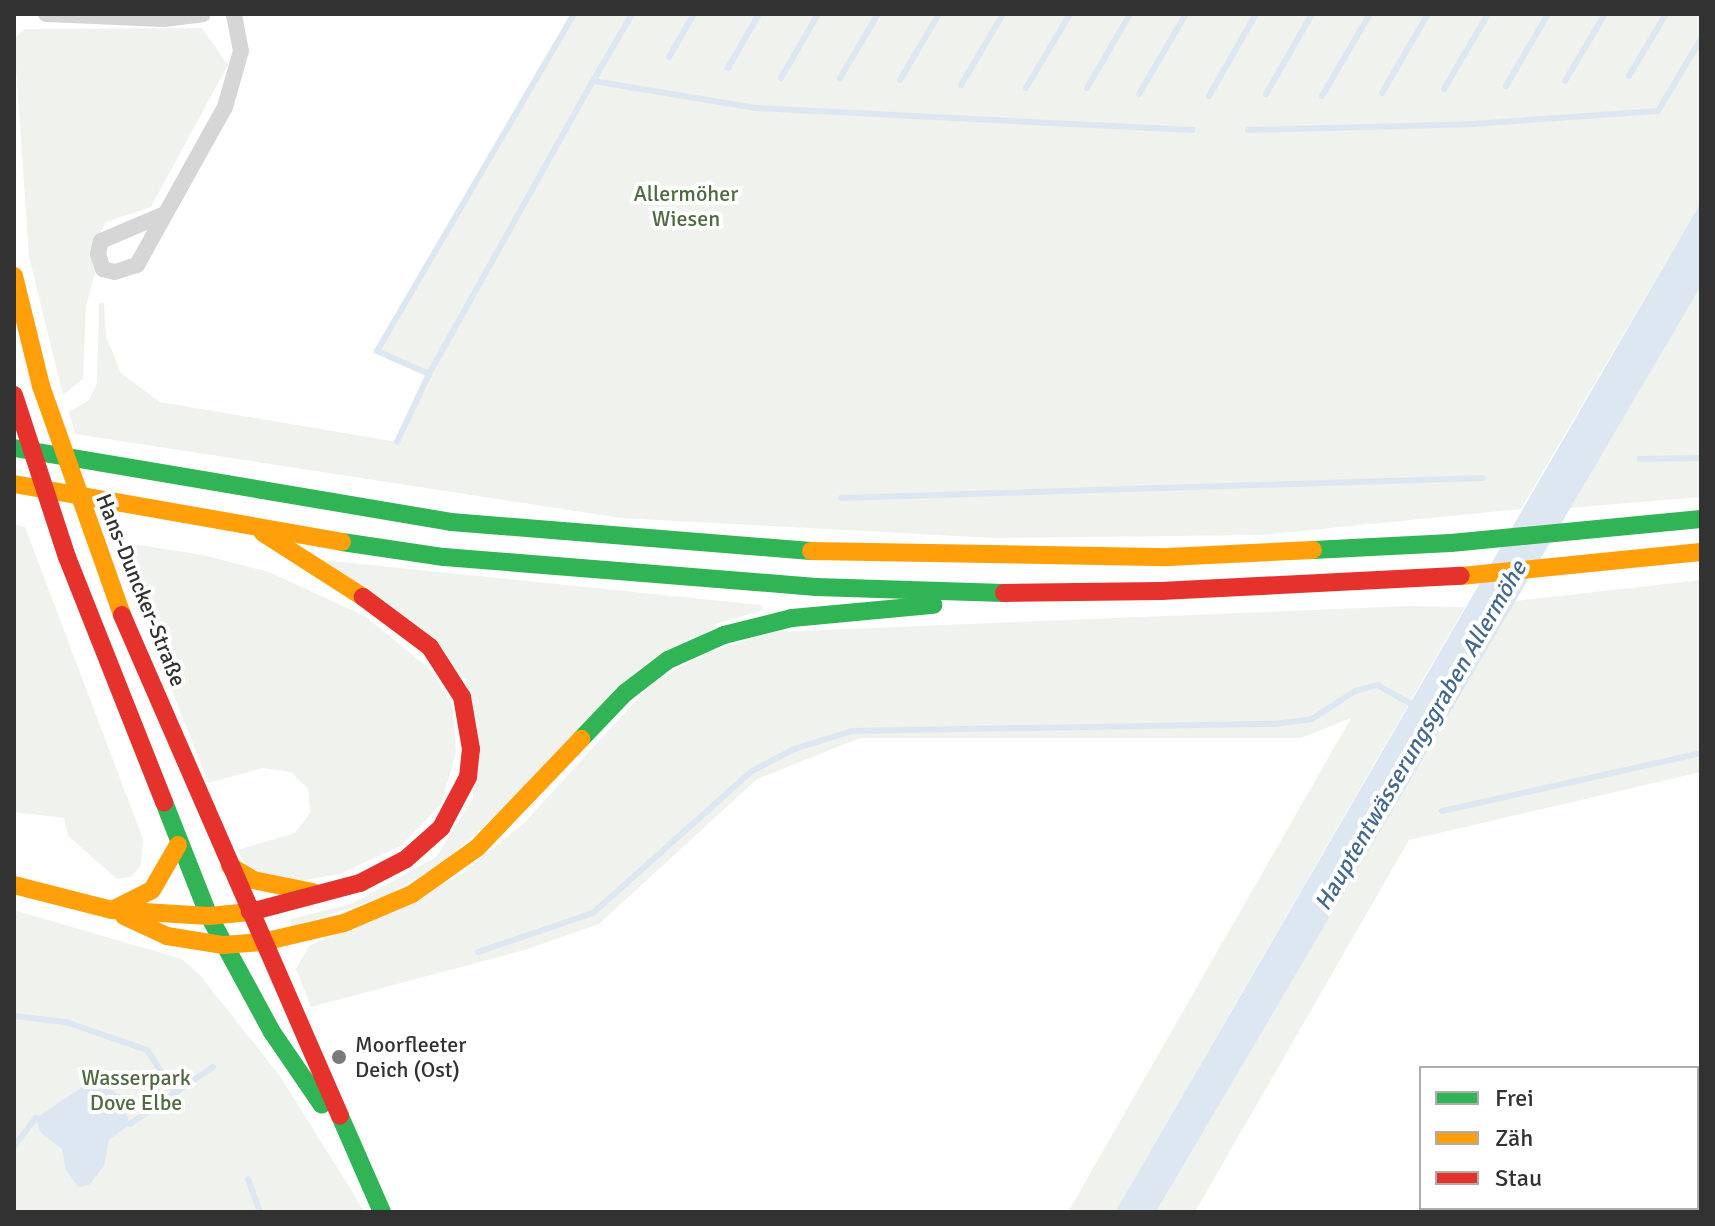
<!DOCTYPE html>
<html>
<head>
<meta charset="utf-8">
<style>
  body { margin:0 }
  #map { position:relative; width:1715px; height:1226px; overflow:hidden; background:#fff; font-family:Signika,sans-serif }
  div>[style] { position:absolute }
  .green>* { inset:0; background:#f0f3ed }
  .water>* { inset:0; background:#dde7f1 }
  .stream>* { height:6px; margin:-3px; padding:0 3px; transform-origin:3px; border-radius:3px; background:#dde7f1 }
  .street>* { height:16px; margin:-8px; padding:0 8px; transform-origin:8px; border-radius:8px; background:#d6d6d6 }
  .fast>* { height:18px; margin:-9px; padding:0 9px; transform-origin:9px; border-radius:9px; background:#30b455 }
  .slow>* { height:18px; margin:-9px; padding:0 9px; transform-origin:9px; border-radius:9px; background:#ff9f0a }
  .jam>* { height:18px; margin:-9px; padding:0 9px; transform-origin:9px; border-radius:9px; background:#e5322d }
  .dots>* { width:22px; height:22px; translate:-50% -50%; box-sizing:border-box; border:4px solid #fff; border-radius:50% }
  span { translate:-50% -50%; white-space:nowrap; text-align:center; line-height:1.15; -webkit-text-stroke:8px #fff; paint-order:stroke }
  .park-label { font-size:22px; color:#506b42 }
  .street-label { font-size:22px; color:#323232 }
  .poi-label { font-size:22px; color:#323232 }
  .left { translate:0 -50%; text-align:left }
  .water-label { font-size:24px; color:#45698e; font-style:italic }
  .frame { position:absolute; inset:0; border:16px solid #323232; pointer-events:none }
  .legend { position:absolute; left:1419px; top:1066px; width:280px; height:144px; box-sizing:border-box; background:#fff; border:2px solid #adadad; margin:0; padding:10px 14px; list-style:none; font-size:24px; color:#323232 }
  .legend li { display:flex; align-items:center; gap:16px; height:40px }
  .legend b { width:40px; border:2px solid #adadad }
</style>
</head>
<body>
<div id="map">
  <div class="green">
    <i style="clip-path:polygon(574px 14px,1701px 14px,1701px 202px,1521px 509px,1261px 535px,993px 538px,621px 518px,75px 434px,69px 412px,89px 400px,97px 383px,99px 303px,104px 303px,106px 336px,121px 373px,160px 402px,397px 442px,429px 374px,377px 351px)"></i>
    <i style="clip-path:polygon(202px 28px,228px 65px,151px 207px,106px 222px,90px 251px,95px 273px,86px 306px,83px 379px,63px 395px,29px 257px,14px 38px,25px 29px)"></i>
    <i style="clip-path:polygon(1701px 286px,1701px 497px,1569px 508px)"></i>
    <i style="clip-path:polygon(14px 524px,25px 527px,143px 839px,141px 865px,131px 877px,117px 879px,68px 836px,64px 818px,14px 812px)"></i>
    <i style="clip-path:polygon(114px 541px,203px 555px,269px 572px,365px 616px,432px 671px,453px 707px,456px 753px,441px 804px,401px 846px,339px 874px,283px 884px,250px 871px,237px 850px,295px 833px,310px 813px,308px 789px,291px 772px,263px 768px,208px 783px)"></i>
    <i style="clip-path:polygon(322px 560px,761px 605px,763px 610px,718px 623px,443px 862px,386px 896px,292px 927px,290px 919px,351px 904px,436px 857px,473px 798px,466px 679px)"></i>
    <i style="clip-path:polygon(1701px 580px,1701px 772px,1409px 840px,1195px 1212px,1156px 1212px,1515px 601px)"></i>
    <i style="clip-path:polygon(1410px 606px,1465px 607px,1115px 1212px,1068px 1212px,1351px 718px,1301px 738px,860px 738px,757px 779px,599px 924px,525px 950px,311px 1007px,296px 969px,309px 946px,463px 873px,525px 822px,652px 683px,706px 653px,773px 632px)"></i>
    <i style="clip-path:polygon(14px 910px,182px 959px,199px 974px,280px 1076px,365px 1212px,14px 1212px)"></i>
  </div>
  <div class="water">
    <i style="clip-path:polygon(1701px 202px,1701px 286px,1156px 1212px,1115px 1212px)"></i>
    <i style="clip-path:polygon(85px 1085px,104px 1085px,120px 1095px,130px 1124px,109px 1140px,104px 1166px,89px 1185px,78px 1187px,66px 1170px,62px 1149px,40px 1132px,36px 1118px)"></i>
  </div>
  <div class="stream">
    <i style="left:632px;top:14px;width:78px;rotate:120.2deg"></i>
    <i style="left:593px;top:81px;width:165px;rotate:9.4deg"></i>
    <i style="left:756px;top:108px;width:437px;rotate:2.9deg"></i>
    <i style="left:669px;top:57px;width:50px;rotate:-59.8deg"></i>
    <i style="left:728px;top:68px;width:62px;rotate:-60.1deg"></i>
    <i style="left:1629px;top:76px;width:72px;rotate:-59.2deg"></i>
    <i style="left:781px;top:78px;width:74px;rotate:-60deg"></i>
    <i style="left:840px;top:78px;width:74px;rotate:-59.3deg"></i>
    <i style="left:900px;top:80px;width:77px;rotate:-59.4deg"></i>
    <i style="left:1565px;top:81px;width:78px;rotate:-59.2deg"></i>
    <i style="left:961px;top:85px;width:82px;rotate:-59.4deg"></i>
    <i style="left:1506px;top:86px;width:83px;rotate:-59.7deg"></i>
    <i style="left:1026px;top:88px;width:86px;rotate:-59.3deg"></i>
    <i style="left:1087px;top:88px;width:86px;rotate:-59.8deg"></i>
    <i style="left:1444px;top:89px;width:87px;rotate:-59.6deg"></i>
    <i style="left:1382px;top:93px;width:91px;rotate:-59.8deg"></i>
    <i style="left:1139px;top:94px;width:93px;rotate:-59.6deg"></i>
    <i style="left:1266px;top:94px;width:92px;rotate:-60.1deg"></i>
    <i style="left:1209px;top:96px;width:95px;rotate:-60.2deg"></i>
    <i style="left:1322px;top:96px;width:95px;rotate:-59.7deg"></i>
    <i style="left:1248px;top:130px;width:224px;rotate:-1.5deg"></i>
    <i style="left:1472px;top:124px;width:186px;rotate:-4deg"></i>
    <i style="left:1658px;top:111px;width:84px;rotate:-59.2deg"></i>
    <i style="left:429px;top:374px;width:336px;rotate:-60.8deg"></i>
    <i style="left:397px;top:442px;width:75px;rotate:-64.8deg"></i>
    <i style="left:429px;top:374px;width:57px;rotate:-156.1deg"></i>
    <i style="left:377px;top:351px;width:390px;rotate:-59.7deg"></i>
    <i style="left:1640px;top:459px;width:61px;rotate:-0.9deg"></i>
    <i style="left:841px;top:498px;width:642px;rotate:-1.78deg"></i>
    <i style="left:1442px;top:811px;width:265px;rotate:-12.6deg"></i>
    <i style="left:478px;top:952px;width:121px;rotate:-18.7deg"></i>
    <i style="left:593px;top:913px;width:213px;rotate:-41.8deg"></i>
    <i style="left:752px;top:771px;width:47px;rotate:-27.6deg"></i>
    <i style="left:794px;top:749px;width:61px;rotate:-17.2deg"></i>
    <i style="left:852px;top:731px;width:422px;rotate:-1deg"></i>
    <i style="left:1274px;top:724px;width:38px;rotate:-7deg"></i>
    <i style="left:1312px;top:719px;width:51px;rotate:-33.1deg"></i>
    <i style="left:1355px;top:691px;width:23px;rotate:-15deg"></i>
    <i style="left:1377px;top:685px;width:43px;rotate:28.9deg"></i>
    <i style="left:14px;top:1016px;width:52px;rotate:6.6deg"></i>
    <i style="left:66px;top:1022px;width:86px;rotate:19.1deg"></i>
    <i style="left:147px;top:1050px;width:53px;rotate:56.6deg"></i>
    <i style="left:130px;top:1124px;width:101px;rotate:-34.5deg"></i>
    <i style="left:14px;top:1146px;width:36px;rotate:-52deg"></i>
    <i style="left:248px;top:1179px;width:35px;rotate:70deg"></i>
  </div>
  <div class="street">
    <i style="left:46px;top:14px;width:118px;rotate:2.4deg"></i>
    <i style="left:164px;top:19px;width:39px;rotate:-7deg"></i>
    <i style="left:162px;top:215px;width:66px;rotate:156.9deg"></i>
    <i style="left:101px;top:241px;width:13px;rotate:103deg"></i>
    <i style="left:98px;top:254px;width:16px;rotate:72deg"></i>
    <i style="left:103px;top:269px;width:12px;rotate:14deg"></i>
    <i style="left:115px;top:272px;width:23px;rotate:-18deg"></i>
    <i style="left:137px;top:265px;width:181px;rotate:-60.9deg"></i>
    <i style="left:225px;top:107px;width:58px;rotate:-74.1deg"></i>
    <i style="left:241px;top:51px;width:38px;rotate:-101deg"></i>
  </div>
  <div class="fast">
    <i style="left:14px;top:448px;width:443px;rotate:9.6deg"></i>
    <i style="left:451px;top:522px;width:361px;rotate:4.6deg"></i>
    <i style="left:342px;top:542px;width:103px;rotate:8.4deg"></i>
    <i style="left:444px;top:557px;width:373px;rotate:4.6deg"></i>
    <i style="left:816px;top:587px;width:188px;rotate:1.8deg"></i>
    <i style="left:1313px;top:550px;width:138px;rotate:-2.9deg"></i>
    <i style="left:1451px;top:543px;width:251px;rotate:-5.5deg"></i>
    <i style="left:581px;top:739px;width:64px;rotate:-46.3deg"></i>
    <i style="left:625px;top:693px;width:54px;rotate:-37.5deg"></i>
    <i style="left:668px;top:660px;width:61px;rotate:-24.1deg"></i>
    <i style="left:724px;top:635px;width:70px;rotate:-14deg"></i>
    <i style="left:792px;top:618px;width:142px;rotate:-5.3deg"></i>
    <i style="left:164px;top:802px;width:123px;rotate:68.5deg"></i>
    <i style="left:209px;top:916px;width:132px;rotate:61.5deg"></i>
    <i style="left:272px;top:1032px;width:88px;rotate:55.6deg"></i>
    <i style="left:340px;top:1116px;width:105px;rotate:66.4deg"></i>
  </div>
  <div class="slow">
    <i style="left:14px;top:276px;width:113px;rotate:76.2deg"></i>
    <i style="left:41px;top:386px;width:243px;rotate:70.5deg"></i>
    <i style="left:14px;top:484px;width:333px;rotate:10deg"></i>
    <i style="left:263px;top:533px;width:119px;rotate:32.6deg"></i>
    <i style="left:811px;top:551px;width:357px;rotate:1deg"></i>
    <i style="left:1168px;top:557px;width:145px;rotate:-2.8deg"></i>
    <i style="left:1461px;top:576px;width:241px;rotate:-5.7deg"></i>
    <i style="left:230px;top:866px;width:27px;rotate:31deg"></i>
    <i style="left:253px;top:880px;width:61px;rotate:11.3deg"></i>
    <i style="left:14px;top:885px;width:101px;rotate:14.3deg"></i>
    <i style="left:112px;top:910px;width:97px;rotate:3.5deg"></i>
    <i style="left:209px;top:916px;width:41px;rotate:-5.6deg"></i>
    <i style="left:116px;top:908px;width:40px;rotate:-26.6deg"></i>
    <i style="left:152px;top:890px;width:52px;rotate:-60deg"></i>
    <i style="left:124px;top:916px;width:47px;rotate:24.9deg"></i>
    <i style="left:167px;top:936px;width:57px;rotate:9.1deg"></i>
    <i style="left:223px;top:945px;width:40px;rotate:-4.3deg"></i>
    <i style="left:263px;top:942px;width:83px;rotate:-13.2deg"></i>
    <i style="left:344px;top:923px;width:74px;rotate:-23.1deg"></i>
    <i style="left:412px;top:894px;width:80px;rotate:-35.3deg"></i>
    <i style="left:477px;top:848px;width:151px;rotate:-46.3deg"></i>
  </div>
  <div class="jam">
    <i style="left:14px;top:395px;width:170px;rotate:71.9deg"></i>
    <i style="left:67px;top:557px;width:264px;rotate:68.4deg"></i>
    <i style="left:1004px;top:593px;width:157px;rotate:-0.7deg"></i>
    <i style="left:1161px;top:591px;width:300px;rotate:-2.9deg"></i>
    <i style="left:122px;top:615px;width:546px;rotate:66.48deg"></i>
    <i style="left:250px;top:912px;width:114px;rotate:-14.8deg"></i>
    <i style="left:360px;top:883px;width:52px;rotate:-27.6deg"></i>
    <i style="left:406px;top:859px;width:47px;rotate:-41.5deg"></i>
    <i style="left:441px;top:828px;width:58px;rotate:-62.1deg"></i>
    <i style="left:468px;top:777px;width:28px;rotate:-84deg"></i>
    <i style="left:471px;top:749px;width:53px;rotate:-99.8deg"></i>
    <i style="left:462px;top:697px;width:59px;rotate:-122.6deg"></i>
    <i style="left:430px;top:647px;width:84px;rotate:-143.3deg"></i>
  </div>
  <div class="dots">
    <i style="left:339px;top:1057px;background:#7a7a7a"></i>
  </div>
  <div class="park-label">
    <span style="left:686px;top:206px">Allermöher<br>Wiesen</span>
    <span style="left:136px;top:1090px">Wasserpark<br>Dove Elbe</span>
  </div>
  <div class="street-label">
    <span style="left:141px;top:590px;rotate:68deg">Hans-Duncker-Straße</span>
  </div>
  <div class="poi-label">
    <span class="left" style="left:355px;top:1057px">Moorfleeter<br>Deich (Ost)</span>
  </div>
  <div class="water-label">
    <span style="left:1421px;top:736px;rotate:-60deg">Hauptentwässerungsgraben Allermöhe</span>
  </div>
  <div class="frame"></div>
  <ul class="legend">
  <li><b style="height:10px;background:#30b455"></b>Frei</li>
  <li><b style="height:10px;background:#ff9f0a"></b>Zäh</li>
  <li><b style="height:10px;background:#e5322d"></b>Stau</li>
  </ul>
</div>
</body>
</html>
